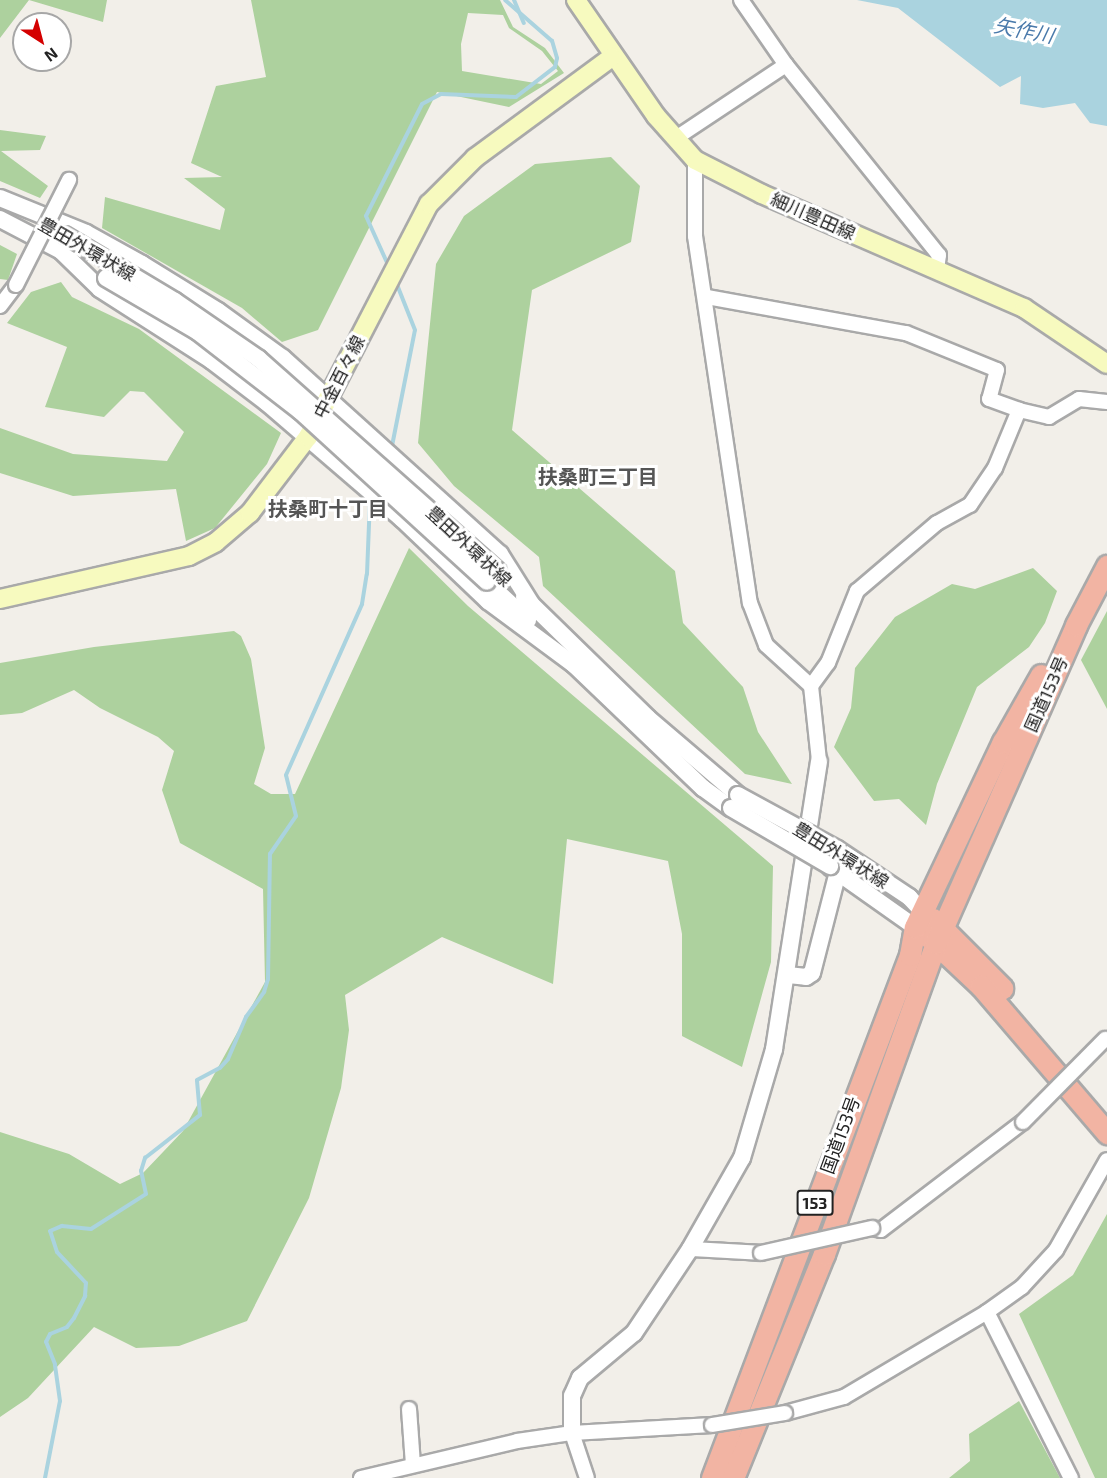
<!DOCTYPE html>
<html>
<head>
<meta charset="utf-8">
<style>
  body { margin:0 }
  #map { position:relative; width:1107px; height:1478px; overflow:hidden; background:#f2efe9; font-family:"Exo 2","Noto Sans JP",sans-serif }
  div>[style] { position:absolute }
  .forest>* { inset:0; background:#add19e }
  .water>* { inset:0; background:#aad3df }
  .stream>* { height:4px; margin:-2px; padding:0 2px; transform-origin:2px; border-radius:2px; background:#aad3df }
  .roads { filter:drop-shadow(2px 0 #a9a9a9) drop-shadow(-2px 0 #a9a9a9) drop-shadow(0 2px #a9a9a9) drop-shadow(0 -2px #a9a9a9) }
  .minor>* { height:14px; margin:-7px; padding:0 7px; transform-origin:7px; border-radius:7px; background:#fff }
  .tertiary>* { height:16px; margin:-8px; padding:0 8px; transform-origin:8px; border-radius:8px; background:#fff }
  .secondary>* { height:18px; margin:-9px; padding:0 9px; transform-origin:9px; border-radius:9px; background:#f7fabf }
  .trunk>* { height:21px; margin:-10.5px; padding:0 10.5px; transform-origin:10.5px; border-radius:10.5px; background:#f2b4a3 }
  .bridges { filter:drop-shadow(2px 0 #a9a9a9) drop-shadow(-2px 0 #a9a9a9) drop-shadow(0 2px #a9a9a9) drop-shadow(0 -2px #a9a9a9) }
  .minor-bridge>* { height:14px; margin:-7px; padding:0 7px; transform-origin:7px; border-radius:7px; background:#fff }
  .tertiary-bridge>* { height:16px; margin:-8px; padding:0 8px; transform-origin:8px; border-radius:8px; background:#fff }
  span { translate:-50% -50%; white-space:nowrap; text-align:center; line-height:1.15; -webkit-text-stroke:6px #fff; paint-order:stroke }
  .shield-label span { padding:2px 4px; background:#fff; border:2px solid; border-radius:4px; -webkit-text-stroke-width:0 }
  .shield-label { font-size:16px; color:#222; font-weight:700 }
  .street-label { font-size:18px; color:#222 }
  .water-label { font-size:20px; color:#4a7aab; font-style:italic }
  .neighbourhood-label { font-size:20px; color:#555; font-weight:700 }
  .north { position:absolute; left:12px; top:12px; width:60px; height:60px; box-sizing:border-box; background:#fff; border:2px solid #a7a7a7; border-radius:50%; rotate:144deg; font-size:16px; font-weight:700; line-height:24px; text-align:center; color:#222 }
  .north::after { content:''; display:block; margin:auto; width:21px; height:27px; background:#d40000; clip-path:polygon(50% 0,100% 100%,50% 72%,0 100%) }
</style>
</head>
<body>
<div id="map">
  <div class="forest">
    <i style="clip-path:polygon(0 0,107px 0,103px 22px,29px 0,0 38px)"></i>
    <i style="clip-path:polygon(evenodd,251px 0,500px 0,513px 27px,545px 48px,564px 73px,509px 107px,437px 92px,318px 330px,282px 342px,242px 308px,102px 228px,105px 197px,220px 230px,225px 209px,184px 178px,222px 177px,191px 163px,216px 86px,266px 77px,251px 0,468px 13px,503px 15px,509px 28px,542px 51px,558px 71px,541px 84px,462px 71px,461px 44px,468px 13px)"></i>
    <i style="clip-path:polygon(0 130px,46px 136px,40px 150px,1px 151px,48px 186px,40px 198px,0 181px)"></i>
    <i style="clip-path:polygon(611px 157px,640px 186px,631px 242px,532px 290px,512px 430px,675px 571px,683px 623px,743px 687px,758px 732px,792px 784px,745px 774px,543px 586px,539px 557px,454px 486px,418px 443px,436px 264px,464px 216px,535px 164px)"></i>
    <i style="clip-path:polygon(0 245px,17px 254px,8px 280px,0 279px)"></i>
    <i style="clip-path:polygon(61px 282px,72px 297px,139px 329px,281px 433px,267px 464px,215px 528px,186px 541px,176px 489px,73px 496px,0 473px,0 428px,73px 454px,167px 461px,184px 432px,144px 392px,130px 391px,104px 417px,45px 407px,67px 347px,7px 323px,31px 292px)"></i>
    <i style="clip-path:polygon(409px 548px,468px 606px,773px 866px,771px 962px,742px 1067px,682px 1036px,682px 934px,668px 861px,567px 839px,553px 984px,442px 937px,345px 995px,349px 1030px,341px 1088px,309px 1198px,247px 1321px,179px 1346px,136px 1348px,94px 1327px,28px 1398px,0 1417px,0 1132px,69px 1154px,120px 1184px,143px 1173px,183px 1131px,265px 982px,263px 889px,180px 843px,162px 790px,174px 751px,158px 737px,100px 708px,74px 690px,22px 713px,0 715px,0 663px,94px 647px,234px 631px,241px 636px,251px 659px,265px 748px,254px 784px,271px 794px,295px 794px)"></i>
    <i style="clip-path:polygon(1033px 568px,1057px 591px,1045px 623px,1029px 647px,977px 687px,937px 784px,926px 825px,899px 799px,874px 801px,834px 747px,851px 708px,855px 668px,895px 617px,952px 584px,975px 589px)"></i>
    <i style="clip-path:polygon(1107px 611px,1107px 709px,1081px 660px)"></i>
    <i style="clip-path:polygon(1107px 1214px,1107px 1478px,1095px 1478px,1019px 1314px,1073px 1275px)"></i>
    <i style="clip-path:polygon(1019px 1401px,1060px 1478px,949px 1478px,970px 1461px,969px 1434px)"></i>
  </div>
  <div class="water">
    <i style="clip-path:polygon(857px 0,1107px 0,1107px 126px,1090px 123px,1075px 103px,1043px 108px,1020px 104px,1021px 76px,1000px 87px,898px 8px)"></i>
  </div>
  <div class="stream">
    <i style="left:514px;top:0;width:25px;rotate:67deg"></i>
    <i style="left:389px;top:267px;width:56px;rotate:-114.3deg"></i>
    <i style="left:366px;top:216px;width:125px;rotate:-63.4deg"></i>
    <i style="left:422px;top:104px;width:21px;rotate:-28deg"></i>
    <i style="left:441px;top:94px;width:75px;rotate:2.3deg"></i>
    <i style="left:516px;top:97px;width:49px;rotate:-37.6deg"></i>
    <i style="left:555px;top:67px;width:9px;rotate:-77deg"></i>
    <i style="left:557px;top:58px;width:18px;rotate:-106deg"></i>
    <i style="left:552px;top:41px;width:62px;rotate:-138.9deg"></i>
    <i style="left:391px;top:451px;width:123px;rotate:-78.8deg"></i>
    <i style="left:415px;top:330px;width:52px;rotate:-111.6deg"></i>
    <i style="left:45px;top:1478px;width:78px;rotate:-79deg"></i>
    <i style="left:60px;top:1401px;width:37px;rotate:-98deg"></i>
    <i style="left:55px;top:1364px;width:24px;rotate:-112deg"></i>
    <i style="left:46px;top:1342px;width:9px;rotate:-63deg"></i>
    <i style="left:50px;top:1334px;width:18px;rotate:-22deg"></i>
    <i style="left:67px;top:1327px;width:11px;rotate:-52deg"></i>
    <i style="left:74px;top:1318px;width:25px;rotate:-63deg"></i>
    <i style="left:85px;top:1296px;width:13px;rotate:-86deg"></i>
    <i style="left:86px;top:1283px;width:42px;rotate:-133.1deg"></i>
    <i style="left:57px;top:1252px;width:22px;rotate:-108deg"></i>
    <i style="left:50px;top:1231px;width:13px;rotate:-23deg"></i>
    <i style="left:62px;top:1226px;width:29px;rotate:6deg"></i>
    <i style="left:91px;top:1229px;width:65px;rotate:-32.5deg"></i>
    <i style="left:146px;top:1194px;width:24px;rotate:-102deg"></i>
    <i style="left:141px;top:1171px;width:14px;rotate:-73deg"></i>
    <i style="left:145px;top:1158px;width:70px;rotate:-38deg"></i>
    <i style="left:200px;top:1115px;width:35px;rotate:-95deg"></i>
    <i style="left:197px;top:1080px;width:26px;rotate:-28deg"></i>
    <i style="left:220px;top:1068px;width:12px;rotate:-48deg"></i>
    <i style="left:228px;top:1059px;width:46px;rotate:-66.8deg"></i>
    <i style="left:246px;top:1017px;width:31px;rotate:-54deg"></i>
    <i style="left:264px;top:992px;width:14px;rotate:-73deg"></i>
    <i style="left:268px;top:979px;width:125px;rotate:-89.1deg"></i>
    <i style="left:270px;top:854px;width:46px;rotate:-55.6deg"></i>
    <i style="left:296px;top:816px;width:42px;rotate:-103.7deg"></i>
    <i style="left:286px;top:775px;width:187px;rotate:-66deg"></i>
    <i style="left:362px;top:604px;width:30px;rotate:-81deg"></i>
    <i style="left:367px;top:574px;width:76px;rotate:-87.7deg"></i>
  </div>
  <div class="roads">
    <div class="minor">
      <i style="left:741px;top:0;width:79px;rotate:55.3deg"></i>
      <i style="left:676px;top:138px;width:132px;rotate:-33.6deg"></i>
      <i style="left:786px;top:65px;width:244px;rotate:51.2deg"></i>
      <i style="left:939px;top:255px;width:15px;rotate:98deg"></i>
      <i style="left:695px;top:160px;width:76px;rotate:90deg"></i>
      <i style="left:695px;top:236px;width:371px;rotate:81.5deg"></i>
      <i style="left:750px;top:603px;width:45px;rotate:69.1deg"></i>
      <i style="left:766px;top:645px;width:61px;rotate:42.3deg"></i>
      <i style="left:811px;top:686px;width:75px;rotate:83.9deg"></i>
      <i style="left:707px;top:297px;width:202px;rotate:10.3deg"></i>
      <i style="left:906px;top:333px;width:98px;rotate:22.1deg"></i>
      <i style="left:997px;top:370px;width:30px;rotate:105deg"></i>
      <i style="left:989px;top:399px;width:32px;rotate:20deg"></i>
      <i style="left:1019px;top:410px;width:31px;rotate:13deg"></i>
      <i style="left:1049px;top:417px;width:35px;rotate:-31deg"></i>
      <i style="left:1079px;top:399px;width:28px;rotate:6deg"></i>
      <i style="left:0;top:306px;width:26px;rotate:-53deg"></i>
      <i style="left:811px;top:686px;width:29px;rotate:-54deg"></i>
      <i style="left:828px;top:663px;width:78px;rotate:-68.1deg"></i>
      <i style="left:857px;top:591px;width:105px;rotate:-40.4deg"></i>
      <i style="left:937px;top:523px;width:38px;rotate:-29deg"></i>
      <i style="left:970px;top:505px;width:45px;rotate:-56deg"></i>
      <i style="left:995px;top:468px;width:63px;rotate:-67.5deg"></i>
      <i style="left:872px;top:1228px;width:9px;rotate:13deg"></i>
      <i style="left:881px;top:1230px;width:178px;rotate:-37.3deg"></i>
      <i style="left:690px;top:1249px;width:71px;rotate:3.2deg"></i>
      <i style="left:987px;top:1312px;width:186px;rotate:63.2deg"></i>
      <i style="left:409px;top:1409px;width:56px;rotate:85.9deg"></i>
      <i style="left:785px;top:1413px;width:61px;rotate:-15.2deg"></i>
      <i style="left:844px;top:1397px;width:166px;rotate:-30.7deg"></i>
      <i style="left:987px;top:1312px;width:43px;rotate:-35.5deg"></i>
      <i style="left:1022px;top:1287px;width:50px;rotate:-47.4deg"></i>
      <i style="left:1056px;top:1250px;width:103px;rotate:-60.5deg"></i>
      <i style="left:572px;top:1433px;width:47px;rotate:71.6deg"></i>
      <i style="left:361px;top:1478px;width:160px;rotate:-13.3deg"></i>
      <i style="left:517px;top:1441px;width:56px;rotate:-8.3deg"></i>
      <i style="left:572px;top:1433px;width:140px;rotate:-3.3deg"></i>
    </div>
    <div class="tertiary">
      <i style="left:0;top:198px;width:93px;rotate:22.1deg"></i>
      <i style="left:86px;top:233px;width:64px;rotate:29deg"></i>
      <i style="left:142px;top:264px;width:89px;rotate:31.7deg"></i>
      <i style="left:218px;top:311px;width:80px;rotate:35.9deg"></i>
      <i style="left:283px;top:358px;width:292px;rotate:42.1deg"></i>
      <i style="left:500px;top:554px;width:60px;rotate:57.9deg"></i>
      <i style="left:0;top:219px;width:76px;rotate:27.6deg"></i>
      <i style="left:59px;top:249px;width:57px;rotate:44.3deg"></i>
      <i style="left:100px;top:289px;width:133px;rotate:32.7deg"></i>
      <i style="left:212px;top:361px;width:69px;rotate:37.4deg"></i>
      <i style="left:267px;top:403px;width:178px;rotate:40.7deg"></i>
      <i style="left:402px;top:519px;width:119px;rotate:43.6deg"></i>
      <i style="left:488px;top:601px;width:111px;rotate:36.6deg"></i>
      <i style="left:487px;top:582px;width:56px;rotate:42.8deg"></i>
      <i style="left:524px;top:597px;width:173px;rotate:44.3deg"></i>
      <i style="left:648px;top:718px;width:118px;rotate:40.5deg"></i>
      <i style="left:570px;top:661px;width:184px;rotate:43.7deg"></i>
      <i style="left:703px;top:788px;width:34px;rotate:36deg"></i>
      <i style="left:837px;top:849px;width:87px;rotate:33.7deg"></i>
      <i style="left:909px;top:897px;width:19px;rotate:47deg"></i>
      <i style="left:830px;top:867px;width:104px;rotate:35.2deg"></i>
      <i style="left:788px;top:975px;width:18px;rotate:6deg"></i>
      <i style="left:806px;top:977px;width:7px;rotate:-34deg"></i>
      <i style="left:812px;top:973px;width:104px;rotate:-75.6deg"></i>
      <i style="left:572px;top:1433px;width:37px;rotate:-90deg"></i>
      <i style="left:572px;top:1396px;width:20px;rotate:-66deg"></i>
      <i style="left:580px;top:1378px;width:70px;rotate:-39.8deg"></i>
      <i style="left:634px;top:1333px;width:101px;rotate:-56.3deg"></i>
      <i style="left:690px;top:1249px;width:105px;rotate:-60.3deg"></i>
      <i style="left:742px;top:1158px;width:114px;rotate:-73.6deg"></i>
      <i style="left:774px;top:1049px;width:291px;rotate:-81.1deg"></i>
    </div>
    <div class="secondary">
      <i style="left:576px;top:0;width:141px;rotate:55.4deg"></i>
      <i style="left:656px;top:116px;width:59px;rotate:48.4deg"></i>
      <i style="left:695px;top:160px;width:75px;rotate:26.9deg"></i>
      <i style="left:762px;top:194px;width:286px;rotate:23.5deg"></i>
      <i style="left:1024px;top:308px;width:100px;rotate:34deg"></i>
      <i style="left:0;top:599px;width:194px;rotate:-12.8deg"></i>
      <i style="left:189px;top:556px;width:30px;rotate:-27deg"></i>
      <i style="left:216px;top:542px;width:45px;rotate:-40.5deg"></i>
      <i style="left:250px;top:513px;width:96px;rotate:-52.7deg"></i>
      <i style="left:308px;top:437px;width:263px;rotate:-62.6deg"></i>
      <i style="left:429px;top:204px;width:65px;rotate:-45deg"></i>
      <i style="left:475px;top:158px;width:170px;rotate:-36.4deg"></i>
    </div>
    <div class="trunk">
      <i style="left:933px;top:919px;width:98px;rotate:45deg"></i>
      <i style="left:928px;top:936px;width:73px;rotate:43.3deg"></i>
      <i style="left:981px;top:986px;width:194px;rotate:49.4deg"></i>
      <i style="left:712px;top:1478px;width:559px;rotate:-69.26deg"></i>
      <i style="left:910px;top:955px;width:28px;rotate:-80deg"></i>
      <i style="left:915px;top:927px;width:205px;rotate:-64.6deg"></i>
      <i style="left:1003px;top:742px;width:77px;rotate:-60.4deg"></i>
      <i style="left:733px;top:1478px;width:242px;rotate:-67.9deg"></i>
      <i style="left:824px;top:1254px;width:331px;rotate:-70.2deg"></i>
      <i style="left:936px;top:943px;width:347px;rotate:-66.2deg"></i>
      <i style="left:1076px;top:625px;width:67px;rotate:-62.3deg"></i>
    </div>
  </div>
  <div class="bridges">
    <div class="minor-bridge">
      <i style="left:16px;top:285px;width:118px;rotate:-63.2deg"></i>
      <i style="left:1023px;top:1122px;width:117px;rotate:-45.3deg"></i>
      <i style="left:761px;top:1253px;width:114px;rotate:-12.7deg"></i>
      <i style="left:712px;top:1425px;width:74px;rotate:-9.3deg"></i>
    </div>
    <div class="tertiary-bridge">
      <i style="left:65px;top:235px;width:128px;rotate:31deg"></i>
      <i style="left:175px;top:301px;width:102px;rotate:34.6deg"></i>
      <i style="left:259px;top:359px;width:319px;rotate:41.6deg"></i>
      <i style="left:106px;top:278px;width:107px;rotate:30.4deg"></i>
      <i style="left:198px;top:332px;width:129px;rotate:37.8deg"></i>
      <i style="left:300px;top:411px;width:253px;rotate:42.4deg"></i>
      <i style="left:738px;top:795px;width:113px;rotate:28.6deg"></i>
      <i style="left:731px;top:808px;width:115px;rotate:30.4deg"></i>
    </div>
  </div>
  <div class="shield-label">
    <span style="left:815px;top:1203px">153</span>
  </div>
  <div class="street-label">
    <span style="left:813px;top:216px;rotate:24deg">細川豊田線</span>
    <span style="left:87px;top:249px;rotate:30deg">豊田外環状線</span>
    <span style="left:339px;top:377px;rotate:-63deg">中金百々線</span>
    <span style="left:469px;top:546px;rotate:43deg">豊田外環状線</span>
    <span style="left:1046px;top:694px;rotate:-66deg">国道153号</span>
    <span style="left:841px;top:855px;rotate:32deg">豊田外環状線</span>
    <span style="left:840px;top:1135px;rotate:-70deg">国道153号</span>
  </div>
  <div class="water-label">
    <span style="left:1024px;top:30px;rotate:11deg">矢作川</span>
  </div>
  <div class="neighbourhood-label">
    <span style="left:598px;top:476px">扶桑町三丁目</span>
    <span style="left:328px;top:508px">扶桑町十丁目</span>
  </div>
  <div class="north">N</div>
</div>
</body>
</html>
